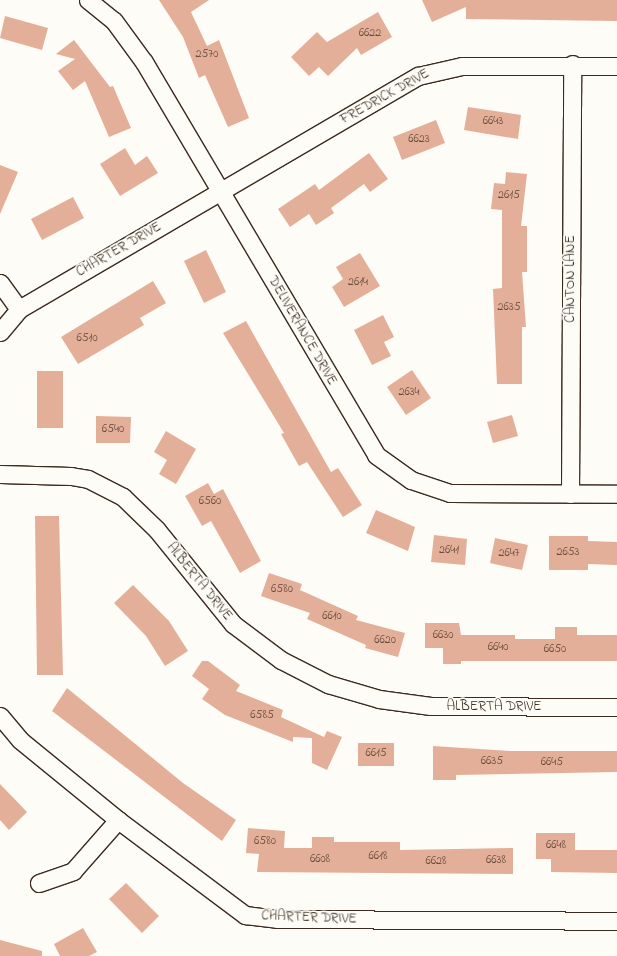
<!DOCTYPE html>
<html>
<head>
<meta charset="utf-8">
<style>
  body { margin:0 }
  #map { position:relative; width:617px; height:956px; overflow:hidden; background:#fdfcf7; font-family:"Indie Flower",sans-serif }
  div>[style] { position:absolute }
  .building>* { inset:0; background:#e4af98 }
  .roads { filter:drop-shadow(1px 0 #3b2a1e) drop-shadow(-1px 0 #3b2a1e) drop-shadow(0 1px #3b2a1e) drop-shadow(0 -1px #3b2a1e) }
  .minor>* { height:17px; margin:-8.5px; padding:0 8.5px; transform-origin:8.5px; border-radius:8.5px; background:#fdfcf7 }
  span { translate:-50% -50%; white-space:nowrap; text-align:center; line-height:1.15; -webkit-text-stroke:3.5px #fdfcf7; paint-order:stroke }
  .number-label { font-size:12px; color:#654b3c }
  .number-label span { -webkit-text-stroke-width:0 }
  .street-label { font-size:14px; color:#3b2a1e }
</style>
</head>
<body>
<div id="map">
  <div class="building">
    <i style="clip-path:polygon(159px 0,209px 0,191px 12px,207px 46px,219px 40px,249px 118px,228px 127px,205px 75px,199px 78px,183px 37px)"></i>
    <i style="clip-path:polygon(422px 0,617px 0,617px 21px,466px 19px,466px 7px,432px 22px)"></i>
    <i style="clip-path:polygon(378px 12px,392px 37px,361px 55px,357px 48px,328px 76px,319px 67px,309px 76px,291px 57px,317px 32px,327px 42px)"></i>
    <i style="clip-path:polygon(5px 16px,48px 28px,42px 50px,0 38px)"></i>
    <i style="clip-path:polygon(74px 40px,110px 87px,113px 86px,131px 128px,109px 137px,85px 81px,73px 90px,58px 71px,75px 59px,56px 54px)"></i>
    <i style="clip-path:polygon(468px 107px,521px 115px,518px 139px,464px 130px)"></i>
    <i style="clip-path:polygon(436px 120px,445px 143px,402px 160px,393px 137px)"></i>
    <i style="clip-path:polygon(125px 148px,135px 165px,147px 156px,158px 173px,120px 196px,100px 164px)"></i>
    <i style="clip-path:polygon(369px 153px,388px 179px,370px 192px,364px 184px,331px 208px,334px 213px,316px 225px,309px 214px,290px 227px,278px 209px,315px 184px,319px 190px)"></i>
    <i style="clip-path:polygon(0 165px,18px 172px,0 214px)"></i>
    <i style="clip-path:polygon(506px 172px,527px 174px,521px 226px,527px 226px,527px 272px,522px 272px,526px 327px,522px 327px,522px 384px,497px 384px,493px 289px,502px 288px,502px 210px,491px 209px,494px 183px,505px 184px)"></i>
    <i style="clip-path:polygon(73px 197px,84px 218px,42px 240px,31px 219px)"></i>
    <i style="clip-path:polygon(206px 250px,226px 292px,204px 303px,184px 261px)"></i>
    <i style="clip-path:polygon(360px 253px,380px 286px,344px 307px,332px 287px,343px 279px,336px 267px)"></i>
    <i style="clip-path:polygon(153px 281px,166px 303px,140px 318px,144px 325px,78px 364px,61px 337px)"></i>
    <i style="clip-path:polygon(383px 315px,394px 337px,384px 342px,391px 356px,372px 365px,354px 330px)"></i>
    <i style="clip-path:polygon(246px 321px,331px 472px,338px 468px,362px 505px,343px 517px,307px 462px,299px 466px,281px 434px,284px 433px,223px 333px)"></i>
    <i style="clip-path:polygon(412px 370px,431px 398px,406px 415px,387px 387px)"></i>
    <i style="clip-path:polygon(37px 371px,63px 371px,63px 428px,37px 428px)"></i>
    <i style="clip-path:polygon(512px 415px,518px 436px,493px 443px,487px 422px)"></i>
    <i style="clip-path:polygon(96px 416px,131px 417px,130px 443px,96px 443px)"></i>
    <i style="clip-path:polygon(166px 431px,196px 449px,176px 484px,159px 474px,167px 460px,154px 452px)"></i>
    <i style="clip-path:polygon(208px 483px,214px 494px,223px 489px,261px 561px,240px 573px,211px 521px,202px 526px,185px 496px)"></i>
    <i style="clip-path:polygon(376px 510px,415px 527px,408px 551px,366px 533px)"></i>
    <i style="clip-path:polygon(35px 516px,59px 516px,63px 675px,37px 675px)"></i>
    <i style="clip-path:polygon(434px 535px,467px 539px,465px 565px,431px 562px)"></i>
    <i style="clip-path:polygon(549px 536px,588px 536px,588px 541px,617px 542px,617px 565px,588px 564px,588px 570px,549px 570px)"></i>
    <i style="clip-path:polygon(495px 538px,528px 545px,522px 570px,490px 563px)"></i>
    <i style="clip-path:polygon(269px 573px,302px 584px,300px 590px,358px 616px,356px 620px,405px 633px,398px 657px,365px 648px,366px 645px,307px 619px,310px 613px,261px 596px)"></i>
    <i style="clip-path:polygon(133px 585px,169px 621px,188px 651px,165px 666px,146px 636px,114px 603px)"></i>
    <i style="clip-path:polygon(425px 623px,459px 623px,461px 635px,515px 635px,515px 639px,555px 639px,555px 627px,577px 627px,577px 635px,617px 635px,617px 661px,461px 661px,461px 664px,443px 664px,443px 648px,425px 648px)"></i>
    <i style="clip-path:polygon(202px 661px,208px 661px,240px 685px,236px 691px,283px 710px,281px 717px,324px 737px,327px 731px,342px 737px,327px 770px,312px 763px,312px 738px,293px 737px,293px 742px,225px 715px,202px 699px,209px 689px,192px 676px)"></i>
    <i style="clip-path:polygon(67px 688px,183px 783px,236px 820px,222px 841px,52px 711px)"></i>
    <i style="clip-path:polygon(358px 743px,394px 743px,394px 766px,358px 766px)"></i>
    <i style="clip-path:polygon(433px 746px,510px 751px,617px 751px,617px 772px,456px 775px,456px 780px,433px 780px)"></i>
    <i style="clip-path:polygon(0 784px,27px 812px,9px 830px,0 820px)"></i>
    <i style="clip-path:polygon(248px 828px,285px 831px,284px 848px,312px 848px,312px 837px,334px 837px,334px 842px,400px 842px,400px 850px,513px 848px,513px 874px,257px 872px,259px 854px,246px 853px)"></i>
    <i style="clip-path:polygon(536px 833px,575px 833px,575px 850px,617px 850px,617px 873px,551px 872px,551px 859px,536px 859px)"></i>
    <i style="clip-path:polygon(126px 883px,159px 916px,142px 933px,109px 899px)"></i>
    <i style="clip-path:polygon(83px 928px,97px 952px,89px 956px,60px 956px,54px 944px)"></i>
    <i style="clip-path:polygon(0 940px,42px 951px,42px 956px,0 956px)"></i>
  </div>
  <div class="roads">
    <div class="minor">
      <i style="left:88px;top:0;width:33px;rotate:39deg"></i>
      <i style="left:114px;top:21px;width:51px;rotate:53.8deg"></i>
      <i style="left:144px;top:62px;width:456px;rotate:59.4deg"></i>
      <i style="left:376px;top:455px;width:43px;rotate:35.5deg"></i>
      <i style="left:411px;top:480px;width:41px;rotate:18.4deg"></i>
      <i style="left:450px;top:493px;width:167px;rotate:0.3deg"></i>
      <i style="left:0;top:283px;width:32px;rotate:54deg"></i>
      <i style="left:0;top:332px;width:30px;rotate:-50deg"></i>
      <i style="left:19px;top:309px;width:462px;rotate:-30.3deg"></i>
      <i style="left:418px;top:76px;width:45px;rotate:-12.8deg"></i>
      <i style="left:462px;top:66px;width:155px"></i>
      <i style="left:0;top:474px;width:71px;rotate:1.6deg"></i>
      <i style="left:71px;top:476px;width:17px;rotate:10deg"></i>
      <i style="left:88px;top:479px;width:39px;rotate:27deg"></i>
      <i style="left:123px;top:497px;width:47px;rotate:44.1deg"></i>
      <i style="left:157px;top:530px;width:121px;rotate:51deg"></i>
      <i style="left:233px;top:624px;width:60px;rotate:36.9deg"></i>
      <i style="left:281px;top:660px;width:53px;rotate:27.1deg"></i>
      <i style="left:328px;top:684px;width:53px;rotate:16.4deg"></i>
      <i style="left:379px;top:699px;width:52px;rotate:7.7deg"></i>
      <i style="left:431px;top:706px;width:186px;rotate:0.3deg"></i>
      <i style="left:570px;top:494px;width:430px;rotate:-89.7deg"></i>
      <i style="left:0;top:716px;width:31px;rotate:50deg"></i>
      <i style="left:20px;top:740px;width:127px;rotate:39.2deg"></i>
      <i style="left:118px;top:820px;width:159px;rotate:36.8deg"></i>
      <i style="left:245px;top:915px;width:32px;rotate:7deg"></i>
      <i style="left:277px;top:919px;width:340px;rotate:0.3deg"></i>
      <i style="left:39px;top:883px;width:36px;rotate:-19deg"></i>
      <i style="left:73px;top:871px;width:68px;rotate:-48.6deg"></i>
    </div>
  </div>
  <div class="number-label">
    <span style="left:370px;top:34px">6622</span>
    <span style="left:207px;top:55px">2570</span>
    <span style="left:493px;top:122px">6643</span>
    <span style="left:419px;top:140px">6623</span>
    <span style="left:509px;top:196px">2615</span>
    <span style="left:358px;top:283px">2614</span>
    <span style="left:509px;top:308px">2635</span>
    <span style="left:87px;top:339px">6510</span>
    <span style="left:409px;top:393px">2634</span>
    <span style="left:113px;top:430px">6540</span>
    <span style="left:210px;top:502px">6560</span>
    <span style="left:449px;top:551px">2641</span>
    <span style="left:568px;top:553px">2653</span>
    <span style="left:509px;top:554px">2647</span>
    <span style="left:282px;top:590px">6580</span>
    <span style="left:332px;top:617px">6610</span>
    <span style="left:443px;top:636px">6630</span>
    <span style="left:385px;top:641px">6620</span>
    <span style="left:498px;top:648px">6640</span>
    <span style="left:555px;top:650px">6650</span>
    <span style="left:262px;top:716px">6585</span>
    <span style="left:376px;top:754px">6615</span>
    <span style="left:492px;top:762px">6635</span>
    <span style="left:552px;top:763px">6645</span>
    <span style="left:265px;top:842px">6580</span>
    <span style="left:556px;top:846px">6648</span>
    <span style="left:378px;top:857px">6618</span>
    <span style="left:320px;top:860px">6608</span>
    <span style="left:496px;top:861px">6638</span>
    <span style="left:436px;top:862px">6628</span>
  </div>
  <div class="street-label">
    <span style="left:385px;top:97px;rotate:-29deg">FREDRICK DRIVE</span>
    <span style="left:119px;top:250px;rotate:-30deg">CHARTER DRIVE</span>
    <span style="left:571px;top:279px;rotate:-90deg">CANTON LANE</span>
    <span style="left:302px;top:331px;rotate:60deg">DELIVERANCE DRIVE</span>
    <span style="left:199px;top:582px;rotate:51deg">ALBERTA DRIVE</span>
    <span style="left:494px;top:707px">ALBERTA DRIVE</span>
    <span style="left:309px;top:918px;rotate:2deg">CHARTER DRIVE</span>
  </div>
</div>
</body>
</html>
